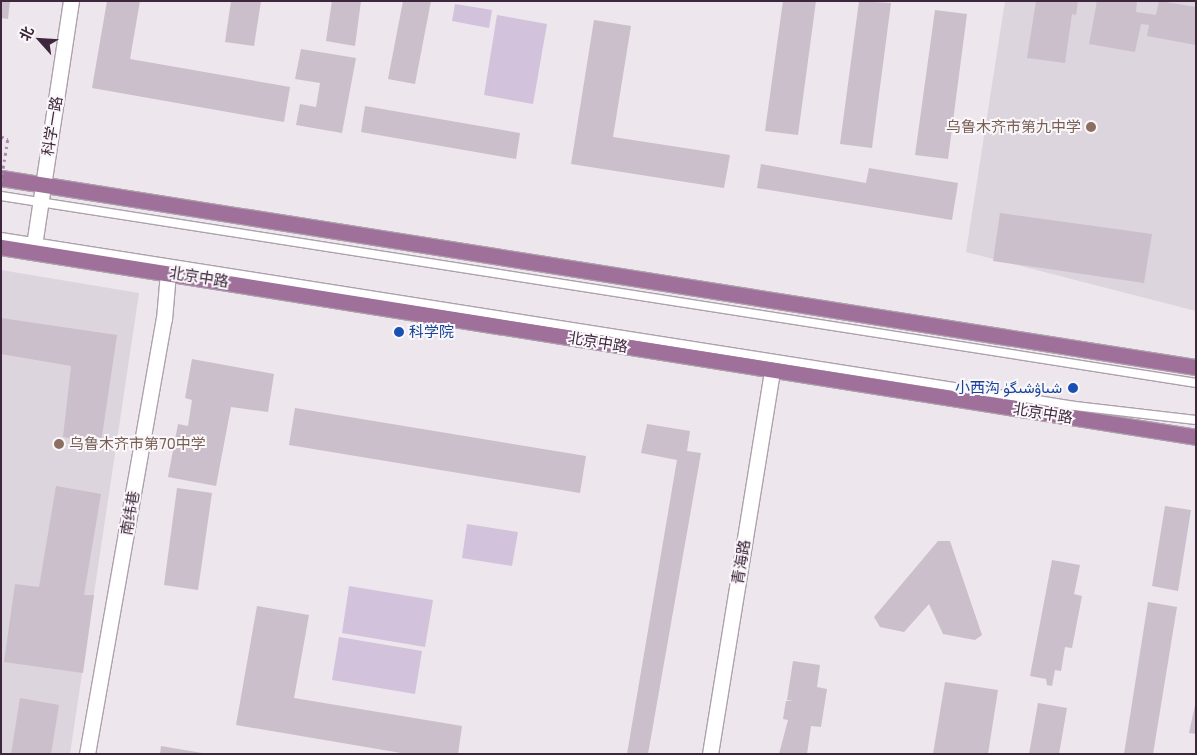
<!DOCTYPE html>
<html>
<head>
<meta charset="utf-8">
<style>
  body { margin:0 }
  #map { position:relative; width:1197px; height:755px; overflow:hidden; background:#ede6ed; font-family:"Exo 2",Vazirmatn,"Noto Sans SC",sans-serif }
  div>[style] { position:absolute }
  .built>* { inset:0; background:#dcd5dd }
  .green>* { inset:0; background:#d2c2dc }
  .building>* { inset:0; background:#cabfcb }
  .path>* { height:3px; margin-top:-1.5px; transform-origin:0; background:repeating-linear-gradient(90deg,#ad8aac 0 2.5px,transparent 0 6.5px) }
  .roads { filter:drop-shadow(1px 0 #aea1ad) drop-shadow(-1px 0 #aea1ad) drop-shadow(0 1px #aea1ad) drop-shadow(0 -1px #aea1ad) }
  .lane>* { height:8px; margin:-4px; padding:0 4px; transform-origin:4px; border-radius:4px; background:#fff }
  .street>* { height:15px; margin:-7.5px; padding:0 7.5px; transform-origin:7.5px; border-radius:7.5px; background:#fff }
  .primary>* { height:15px; margin:-7.5px; padding:0 7.5px; transform-origin:7.5px; border-radius:7.5px; background:#9e709a }
  .path-bridge>* { height:3px; margin-top:-1.5px; transform-origin:0; background:repeating-linear-gradient(90deg,#ad8aac 0 2.5px,transparent 0 6.5px) }
  .dots>* { width:14px; height:14px; translate:-50% -50%; box-sizing:border-box; border:2px solid #faf7fa; border-radius:50% }
  span { translate:-50% -50%; white-space:nowrap; text-align:center; line-height:1.15; -webkit-text-stroke:4px #faf7fa; paint-order:stroke }
  .street-label { font-size:15px; color:#3e273c }
  .education-label { font-size:15px; color:#785e54 }
  .right { translate:-100% -50%; text-align:right }
  .left { translate:0 -50%; text-align:left }
  .transit-label { font-size:15px; color:#164399 }
  .frame { position:absolute; inset:0; border:2px solid #3e273c; pointer-events:none }
  .north { position:absolute; left:15px; top:15px; width:50px; height:50px; -webkit-text-stroke:4px #faf7fa; paint-order:stroke; rotate:296deg; font-size:14px; font-weight:700; line-height:20px; text-align:center; color:#3e273c }
  .north::after { content:''; display:block; margin:auto; width:18px; height:22px; background:#3e273c; clip-path:polygon(50% 0,100% 100%,50% 72%,0 100%) }
</style>
</head>
<body>
<div id="map">
  <div class="built">
    <i style="clip-path:polygon(1005px 1px,1196px 1px,1196px 311px,966px 252px)"></i>
    <i style="clip-path:polygon(1px 270px,139px 293px,70px 754px,1px 754px)"></i>
  </div>
  <div class="green">
    <i style="clip-path:polygon(455px 4px,492px 10px,489px 28px,452px 21px)"></i>
    <i style="clip-path:polygon(497px 15px,547px 24px,533px 104px,484px 95px)"></i>
    <i style="clip-path:polygon(467px 524px,518px 532px,512px 566px,462px 558px)"></i>
    <i style="clip-path:polygon(349px 586px,433px 600px,425px 647px,342px 633px)"></i>
    <i style="clip-path:polygon(339px 637px,422px 651px,415px 694px,332px 680px)"></i>
  </div>
  <div class="building">
    <i style="clip-path:polygon(1px 1px,10px 1px,8px 19px,1px 18px)"></i>
    <i style="clip-path:polygon(107px 1px,140px 1px,130px 59px,290px 87px,284px 122px,92px 88px)"></i>
    <i style="clip-path:polygon(231px 1px,261px 1px,254px 46px,225px 42px)"></i>
    <i style="clip-path:polygon(332px 1px,361px 1px,355px 46px,326px 41px)"></i>
    <i style="clip-path:polygon(403px 1px,431px 1px,415px 84px,388px 79px)"></i>
    <i style="clip-path:polygon(783px 1px,816px 1px,798px 135px,765px 131px)"></i>
    <i style="clip-path:polygon(859px 1px,891px 3px,872px 148px,840px 144px)"></i>
    <i style="clip-path:polygon(1036px 1px,1078px 1px,1076px 15px,1072px 14px,1065px 63px,1027px 58px)"></i>
    <i style="clip-path:polygon(1097px 1px,1137px 1px,1136px 12px,1156px 15px,1159px 1px,1196px 7px,1196px 45px,1147px 36px,1149px 25px,1141px 24px,1135px 52px,1089px 44px)"></i>
    <i style="clip-path:polygon(935px 10px,967px 14px,948px 159px,915px 155px)"></i>
    <i style="clip-path:polygon(594px 20px,631px 26px,613px 137px,730px 155px,724px 188px,571px 164px)"></i>
    <i style="clip-path:polygon(301px 49px,356px 58px,342px 133px,296px 125px,300px 104px,316px 107px,320px 83px,295px 79px)"></i>
    <i style="clip-path:polygon(365px 106px,520px 133px,516px 159px,361px 132px)"></i>
    <i style="clip-path:polygon(761px 164px,866px 183px,869px 168px,958px 183px,952px 220px,757px 188px)"></i>
    <i style="clip-path:polygon(1000px 213px,1152px 234px,1144px 283px,993px 261px)"></i>
    <i style="clip-path:polygon(1px 318px,117px 335px,101px 443px,63px 437px,71px 366px,1px 354px)"></i>
    <i style="clip-path:polygon(192px 359px,274px 374px,268px 412px,231px 407px,216px 486px,168px 477px,178px 424px,188px 426px,192px 400px,185px 398px)"></i>
    <i style="clip-path:polygon(295px 408px,586px 456px,580px 493px,289px 445px)"></i>
    <i style="clip-path:polygon(647px 424px,690px 431px,687px 451px,701px 453px,648px 754px,627px 754px,677px 460px,641px 453px)"></i>
    <i style="clip-path:polygon(56px 486px,101px 494px,84px 595px,94px 595px,83px 673px,4px 662px,15px 584px,39px 587px)"></i>
    <i style="clip-path:polygon(177px 488px,212px 493px,198px 590px,164px 585px)"></i>
    <i style="clip-path:polygon(1165px 506px,1191px 510px,1178px 591px,1152px 586px)"></i>
    <i style="clip-path:polygon(938px 541px,950px 541px,982px 635px,975px 640px,943px 634px,929px 604px,904px 632px,880px 627px,874px 617px)"></i>
    <i style="clip-path:polygon(1052px 560px,1080px 565px,1074px 594px,1082px 596px,1072px 648px,1065px 647px,1061px 671px,1055px 670px,1052px 686px,1047px 685px,1046px 679px,1030px 676px)"></i>
    <i style="clip-path:polygon(1148px 602px,1177px 607px,1153px 754px,1124px 754px)"></i>
    <i style="clip-path:polygon(257px 606px,309px 615px,294px 698px,462px 726px,458px 754px,407px 754px,236px 725px)"></i>
    <i style="clip-path:polygon(793px 661px,820px 665px,817px 687px,827px 689px,821px 727px,811px 726px,807px 754px,779px 754px,788px 720px,783px 719px,786px 701px,794px 701px,787px 700px)"></i>
    <i style="clip-path:polygon(945px 682px,998px 690px,988px 754px,933px 754px)"></i>
    <i style="clip-path:polygon(20px 698px,59px 705px,51px 754px,11px 754px)"></i>
    <i style="clip-path:polygon(1196px 700px,1196px 734px,1189px 733px)"></i>
    <i style="clip-path:polygon(1038px 703px,1067px 708px,1059px 754px,1029px 754px)"></i>
    <i style="clip-path:polygon(161px 746px,202px 753px,202px 754px,160px 754px)"></i>
  </div>
  <div class="path">
    <i style="left:1px;top:137px;width:7px;rotate:8deg"></i>
  </div>
  <div class="roads">
    <div class="lane">
      <i style="left:1px;top:196px;width:1210px;rotate:8.89deg"></i>
      <i style="left:1px;top:237px;width:1087px;rotate:8.94deg"></i>
      <i style="left:1075px;top:406px;width:122px;rotate:6.6deg"></i>
    </div>
    <div class="street">
      <i style="left:33px;top:252px;width:254px;rotate:-81.4deg"></i>
      <i style="left:87px;top:754px;width:442px;rotate:-80deg"></i>
      <i style="left:164px;top:319px;width:47px;rotate:-85.1deg"></i>
      <i style="left:710px;top:754px;width:388px;rotate:-80.8deg"></i>
    </div>
    <div class="primary">
      <i style="left:1px;top:178px;width:1210px;rotate:8.99deg"></i>
      <i style="left:1px;top:247px;width:1210px;rotate:9.03deg"></i>
    </div>
  </div>
  <div class="path-bridge">
    <i style="left:1px;top:181px;width:44px;rotate:-80.8deg"></i>
  </div>
  <div class="dots">
    <i style="left:1091px;top:127px;background:#8d6e63"></i>
    <i style="left:399px;top:332px;background:#1a4fb4"></i>
    <i style="left:1073px;top:388px;background:#1a4fb4"></i>
    <i style="left:59px;top:444px;background:#8d6e63"></i>
  </div>
  <div class="street-label">
    <span style="left:52px;top:126px;rotate:-81deg">科学一路</span>
    <span style="left:199px;top:277px;rotate:9deg">北京中路</span>
    <span style="left:598px;top:342px;rotate:9deg">北京中路</span>
    <span style="left:1043px;top:413px;rotate:9deg">北京中路</span>
    <span style="left:130px;top:513px;rotate:-80deg">南纬巷</span>
    <span style="left:741px;top:562px;rotate:-81deg">青海路</span>
  </div>
  <div class="education-label">
    <span class="right" style="left:1081px;top:127px">乌鲁木齐市第九中学</span>
    <span class="left" style="left:69px;top:444px">乌鲁木齐市第70中学</span>
  </div>
  <div class="transit-label">
    <span class="left" style="left:409px;top:332px">科学院</span>
    <span class="right" style="left:1062px;top:388px">小西沟 شىاۋشىگۈ</span>
  </div>
  <div class="frame"></div>
  <div class="north">北</div>
</div>
</body>
</html>
